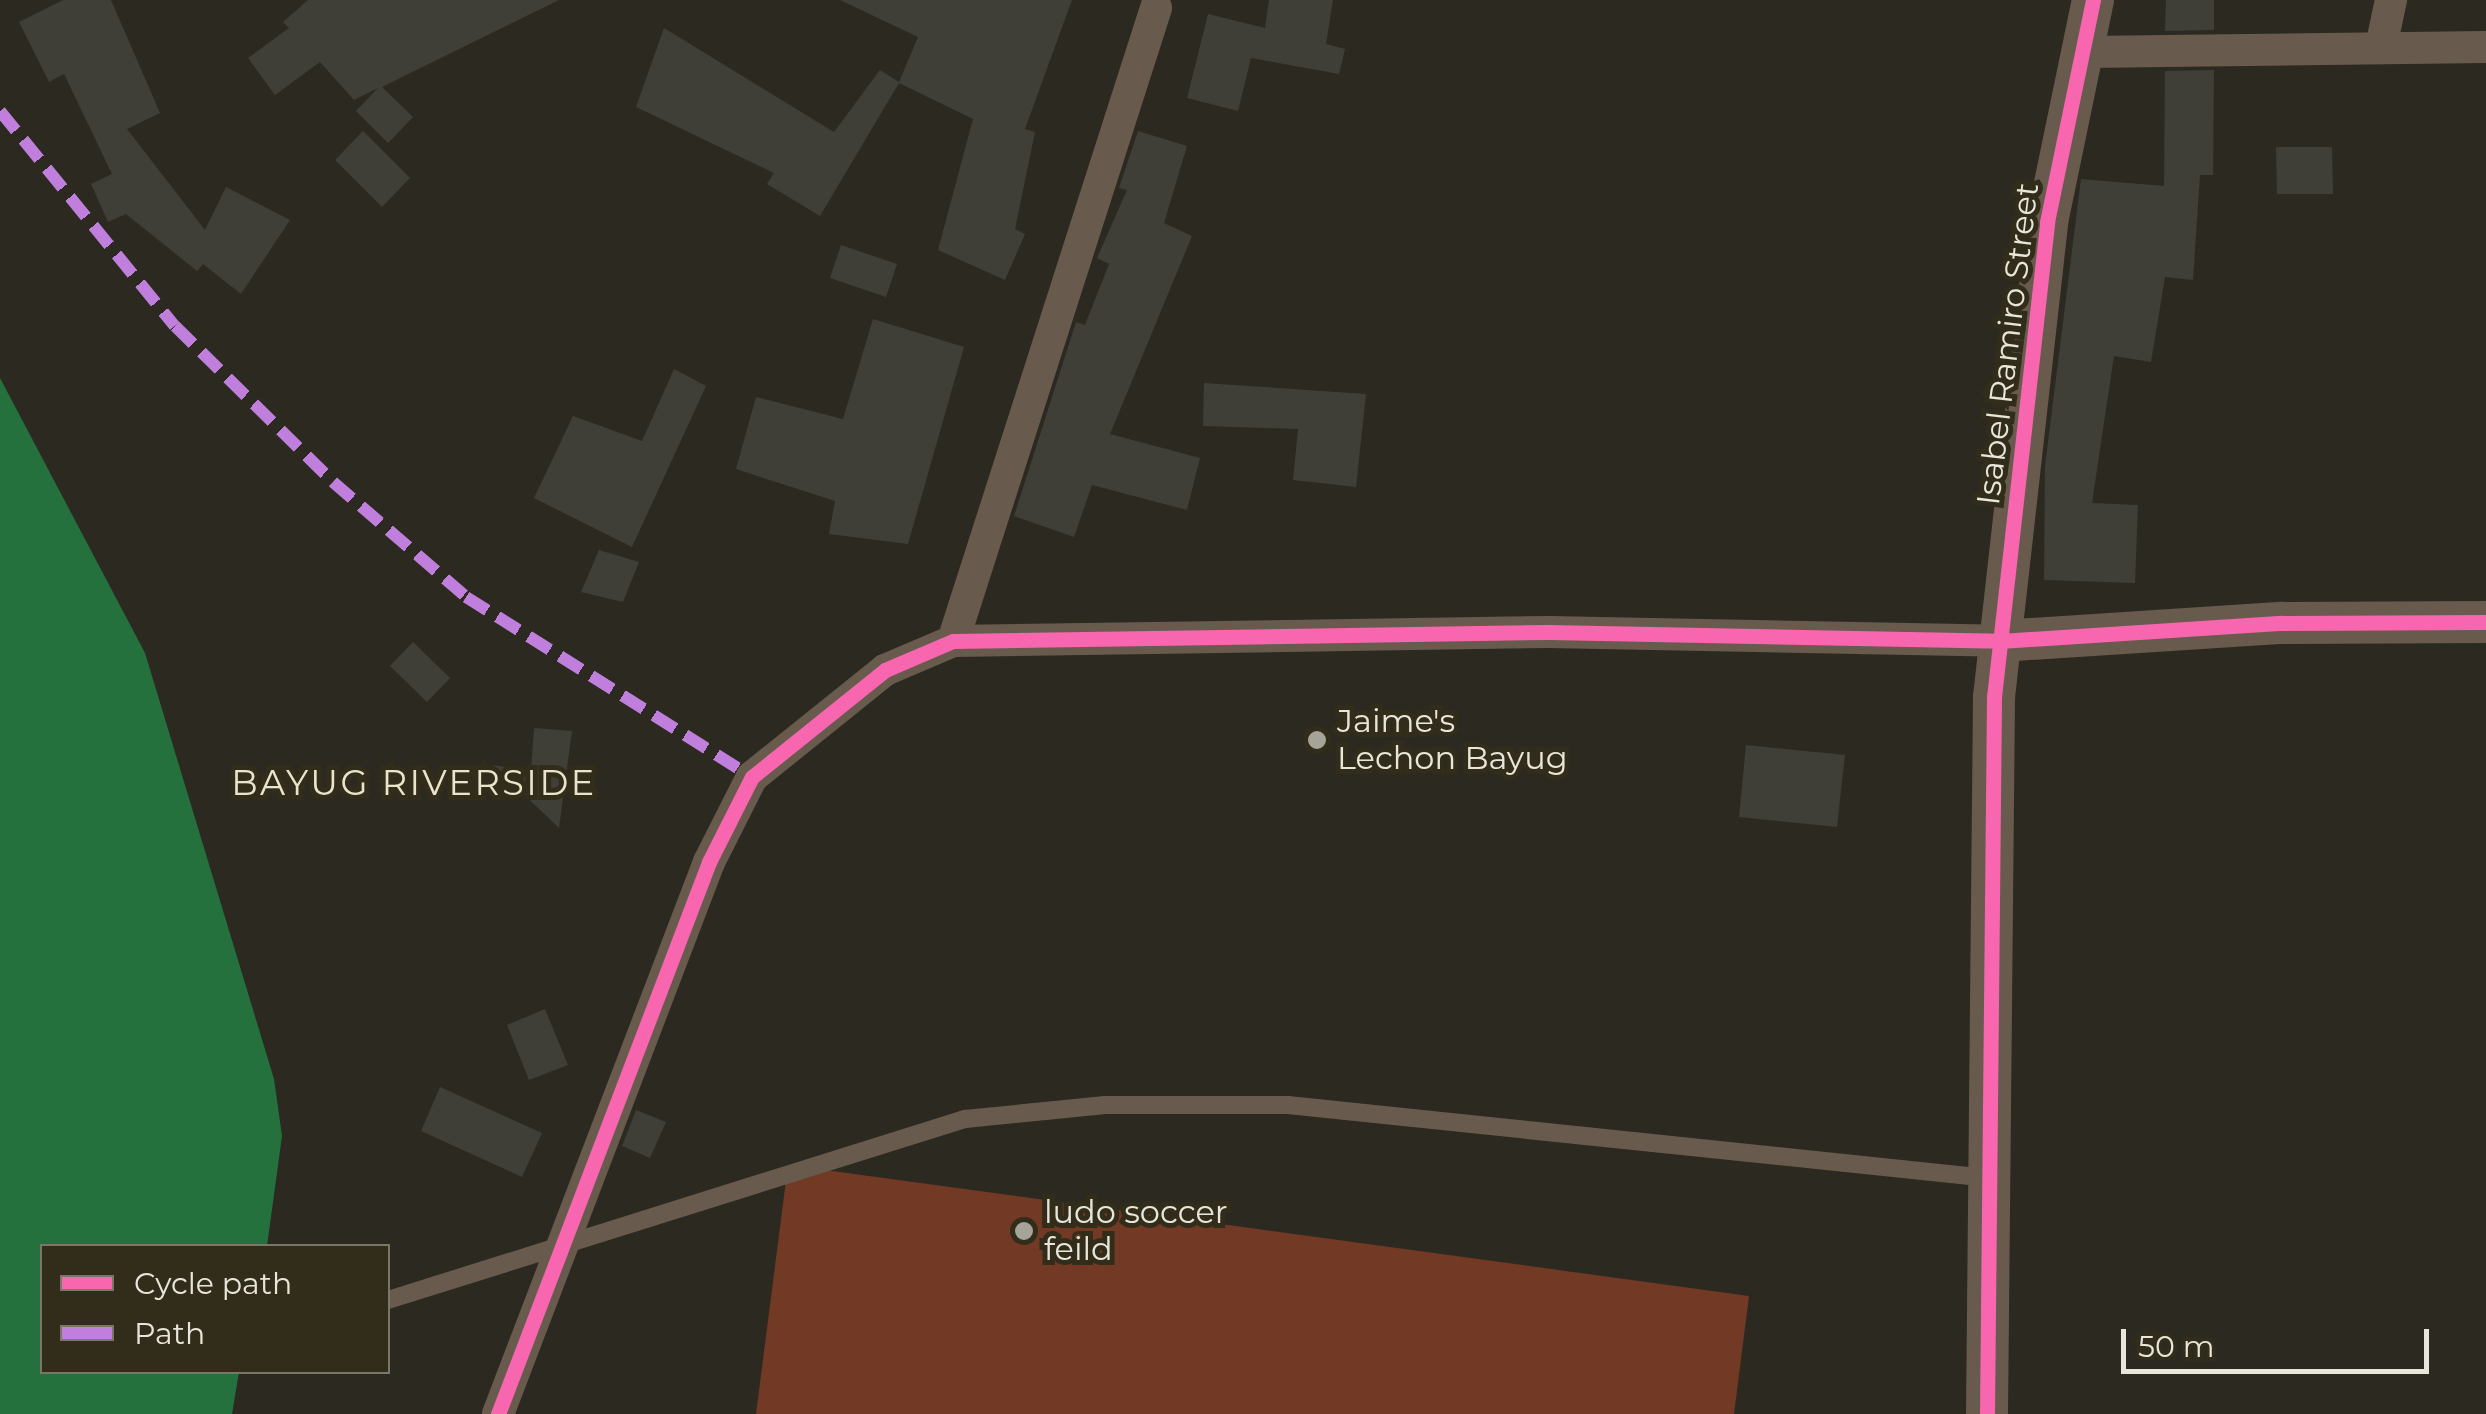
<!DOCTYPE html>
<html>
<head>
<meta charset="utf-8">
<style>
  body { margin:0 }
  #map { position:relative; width:2486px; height:1414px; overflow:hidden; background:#2c2a20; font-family:Montserrat,sans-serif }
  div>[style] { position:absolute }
  .green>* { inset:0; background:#723a24 }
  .water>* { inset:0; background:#24713d }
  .building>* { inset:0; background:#3f3f37 }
  .service>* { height:18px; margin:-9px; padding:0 9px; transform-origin:9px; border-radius:9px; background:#685b4d }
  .minor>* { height:32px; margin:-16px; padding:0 16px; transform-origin:16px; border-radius:16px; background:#685b4d }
  .tertiary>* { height:42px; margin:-21px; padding:0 21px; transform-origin:21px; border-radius:21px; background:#685b4d }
  .quiet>* { height:12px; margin-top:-6px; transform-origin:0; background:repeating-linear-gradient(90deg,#c07fdc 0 25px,transparent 0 37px) }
  .cycleway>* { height:15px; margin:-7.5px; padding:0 7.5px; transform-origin:7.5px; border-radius:7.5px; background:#f766af }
  .dots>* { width:28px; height:28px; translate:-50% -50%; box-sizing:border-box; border:5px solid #322d1a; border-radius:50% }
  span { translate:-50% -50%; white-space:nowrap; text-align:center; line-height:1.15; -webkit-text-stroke:10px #322d1a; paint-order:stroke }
  .street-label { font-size:32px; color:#e8e5da }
  .poi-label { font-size:32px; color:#e8e5da }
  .left { translate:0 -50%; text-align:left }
  .neighbourhood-label { font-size:35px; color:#e9e4cc; letter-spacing:2.5px }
  .legend { position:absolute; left:40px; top:1244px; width:350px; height:130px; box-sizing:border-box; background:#322d1a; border:2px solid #7b7767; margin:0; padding:12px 18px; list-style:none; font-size:30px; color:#e8e5da }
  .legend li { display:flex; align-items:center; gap:20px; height:50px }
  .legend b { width:50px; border:2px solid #7b7767 }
  .scale { position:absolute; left:2121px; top:1329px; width:308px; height:45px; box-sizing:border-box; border:5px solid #e8e5da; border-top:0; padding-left:12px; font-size:30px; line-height:35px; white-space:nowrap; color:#e8e5da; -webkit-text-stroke:8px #322d1a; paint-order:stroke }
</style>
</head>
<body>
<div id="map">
  <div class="green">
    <i style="clip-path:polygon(788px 1165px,1749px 1296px,1734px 1414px,756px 1414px)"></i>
  </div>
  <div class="water">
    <i style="clip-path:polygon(0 378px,145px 653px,274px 1079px,282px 1136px,267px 1246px,42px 1246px,42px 1372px,239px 1372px,232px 1414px,0 1414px)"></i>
  </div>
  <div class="building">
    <i style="clip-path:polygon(63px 0,111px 0,160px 113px,127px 129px,205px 230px,226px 187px,290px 220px,241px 294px,203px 264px,197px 271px,126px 214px,108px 222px,91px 184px,112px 174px,64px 74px,49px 82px,19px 22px)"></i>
    <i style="clip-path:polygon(308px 0,559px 0,382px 87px,413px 117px,388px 143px,356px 111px,378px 88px,354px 100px,320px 62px,275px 95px,248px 58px,289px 28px,283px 22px)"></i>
    <i style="clip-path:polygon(840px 0,1072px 0,1025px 129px,1035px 132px,1015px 229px,1025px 234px,1005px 280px,938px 250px,973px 119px,899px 83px,820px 216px,767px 184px,774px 173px,636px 107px,664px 28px,834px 132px,880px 70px,899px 82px,918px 37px)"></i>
    <i style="clip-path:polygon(1269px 0,1333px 0,1326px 44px,1345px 49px,1339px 74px,1251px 58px,1238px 111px,1187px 98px,1208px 14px,1265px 28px)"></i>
    <i style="clip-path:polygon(2166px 0,2214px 0,2214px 30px,2165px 31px)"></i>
    <i style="clip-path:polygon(2214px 70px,2213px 175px,2200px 175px,2193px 280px,2165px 277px,2151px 362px,2114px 356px,2092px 503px,2138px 505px,2135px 583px,2044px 580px,2045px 466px,2081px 179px,2164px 186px,2165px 71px)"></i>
    <i style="clip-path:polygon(363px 131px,410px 178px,382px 207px,335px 160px)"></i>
    <i style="clip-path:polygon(1138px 131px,1187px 146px,1164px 223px,1192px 236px,1110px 434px,1200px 458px,1187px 510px,1092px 485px,1074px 537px,1014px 516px,1076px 322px,1085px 325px,1109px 264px,1097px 258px,1127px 190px,1119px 188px)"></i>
    <i style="clip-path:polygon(2276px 147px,2332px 147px,2333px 194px,2277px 194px)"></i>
    <i style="clip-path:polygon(841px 245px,897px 264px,886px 297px,830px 278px)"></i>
    <i style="clip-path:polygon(873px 319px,964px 347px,908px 544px,829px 534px,835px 501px,736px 469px,756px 397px,843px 419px)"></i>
    <i style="clip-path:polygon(674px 369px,706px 386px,632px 547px,534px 498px,573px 416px,642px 441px)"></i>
    <i style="clip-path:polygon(1204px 383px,1366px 394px,1356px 487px,1293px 480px,1298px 429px,1203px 426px)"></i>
    <i style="clip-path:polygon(599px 550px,639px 562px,623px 602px,581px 592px)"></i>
    <i style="clip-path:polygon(413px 642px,450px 678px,427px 702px,390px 666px)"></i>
    <i style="clip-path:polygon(534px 728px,572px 731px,559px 828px,493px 765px,531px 771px)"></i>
    <i style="clip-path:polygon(1746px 745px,1845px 755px,1837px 827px,1739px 817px)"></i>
    <i style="clip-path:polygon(545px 1009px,568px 1065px,529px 1080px,507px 1025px)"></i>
    <i style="clip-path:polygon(440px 1087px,542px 1133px,522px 1177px,421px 1131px)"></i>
    <i style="clip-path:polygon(636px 1110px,666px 1122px,650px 1158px,622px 1146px)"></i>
  </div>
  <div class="service">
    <i style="left:388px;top:1300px;width:605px;rotate:-17.42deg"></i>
    <i style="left:965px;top:1119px;width:141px;rotate:-5.7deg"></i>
    <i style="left:1105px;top:1105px;width:183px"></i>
    <i style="left:1288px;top:1105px;width:705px;rotate:5.95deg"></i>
  </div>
  <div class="minor">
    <i style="left:2381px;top:47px;width:48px;rotate:-78deg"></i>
    <i style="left:2086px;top:52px;width:400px;rotate:-0.7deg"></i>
    <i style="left:953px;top:641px;width:665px;rotate:-72.22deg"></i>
    <i style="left:498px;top:1414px;width:591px;rotate:-69.08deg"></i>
    <i style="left:709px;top:862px;width:95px;rotate:-63.2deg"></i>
    <i style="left:752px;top:777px;width:171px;rotate:-38.8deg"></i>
    <i style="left:885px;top:670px;width:74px;rotate:-23.1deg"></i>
    <i style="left:953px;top:641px;width:596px;rotate:-0.87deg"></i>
    <i style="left:1549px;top:632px;width:451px;rotate:1.1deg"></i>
  </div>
  <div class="tertiary">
    <i style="left:2000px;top:641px;width:283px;rotate:-3.7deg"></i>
    <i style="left:2282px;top:623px;width:204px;rotate:-0.3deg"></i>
    <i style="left:1987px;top:1414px;width:717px;rotate:-89.44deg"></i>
    <i style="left:1994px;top:697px;width:478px;rotate:-83.6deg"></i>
    <i style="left:2047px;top:222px;width:227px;rotate:-78.3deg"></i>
  </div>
  <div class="quiet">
    <i style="left:0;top:111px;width:277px;rotate:50.9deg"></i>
    <i style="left:175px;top:326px;width:222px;rotate:44.6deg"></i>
    <i style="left:333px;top:482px;width:176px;rotate:40.8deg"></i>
    <i style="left:466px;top:597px;width:338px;rotate:32.2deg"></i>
  </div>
  <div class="cycleway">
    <i style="left:498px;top:1414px;width:591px;rotate:-69.08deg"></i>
    <i style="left:709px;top:862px;width:95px;rotate:-63.2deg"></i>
    <i style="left:752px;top:777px;width:171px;rotate:-38.8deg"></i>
    <i style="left:885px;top:670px;width:74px;rotate:-23.1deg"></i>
    <i style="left:953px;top:641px;width:596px;rotate:-0.87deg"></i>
    <i style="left:1549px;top:632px;width:451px;rotate:1.1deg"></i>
    <i style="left:2000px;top:641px;width:283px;rotate:-3.7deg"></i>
    <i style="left:2282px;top:623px;width:204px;rotate:-0.3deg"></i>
    <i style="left:1987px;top:1414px;width:717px;rotate:-89.44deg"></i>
    <i style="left:1994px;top:697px;width:478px;rotate:-83.6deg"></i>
    <i style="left:2047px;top:222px;width:227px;rotate:-78.3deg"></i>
  </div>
  <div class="dots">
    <i style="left:1317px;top:740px;background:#a6a499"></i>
    <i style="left:1024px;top:1231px;background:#a6a499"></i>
  </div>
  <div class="street-label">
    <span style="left:2008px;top:344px;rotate:-83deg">Isabel Ramiro Street</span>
  </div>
  <div class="poi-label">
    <span class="left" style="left:1337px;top:740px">Jaime's<br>Lechon Bayug</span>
    <span class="left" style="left:1044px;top:1231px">ludo soccer<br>feild</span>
  </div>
  <div class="neighbourhood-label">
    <span style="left:414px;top:783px">BAYUG RIVERSIDE</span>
  </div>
  <ul class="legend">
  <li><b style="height:12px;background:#f766af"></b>Cycle path</li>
  <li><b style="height:12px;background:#c07fdc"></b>Path</li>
  </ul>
  <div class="scale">50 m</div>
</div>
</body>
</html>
